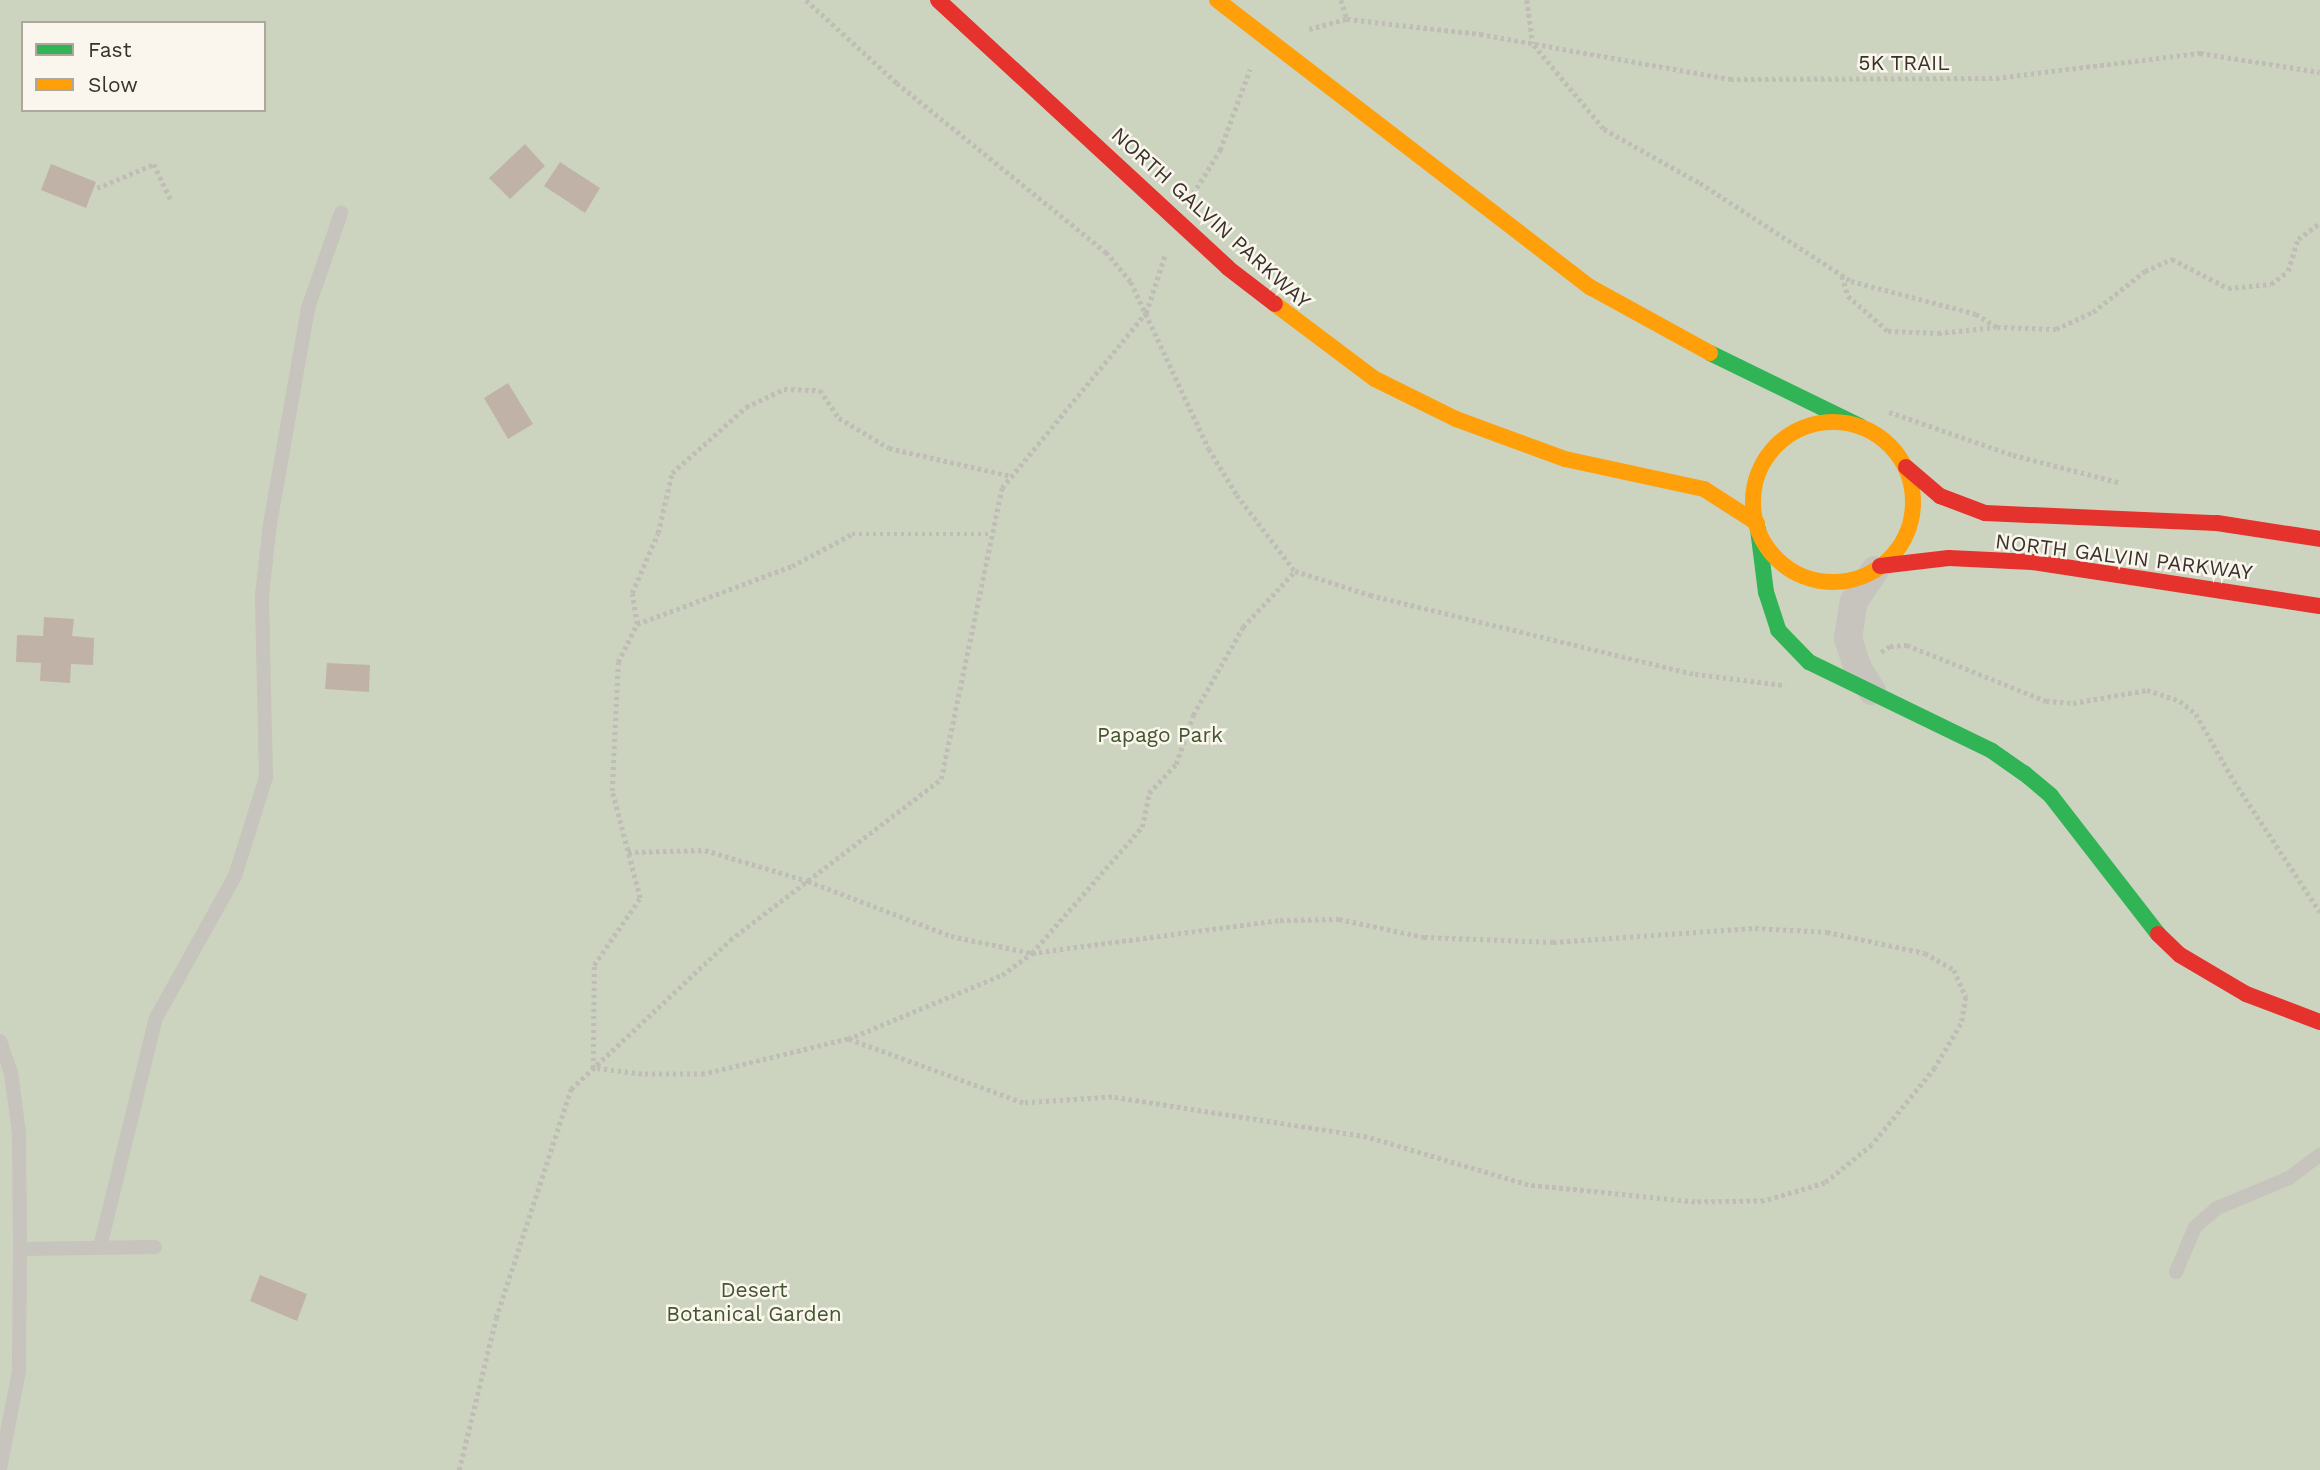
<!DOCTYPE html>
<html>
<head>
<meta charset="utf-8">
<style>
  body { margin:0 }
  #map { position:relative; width:2320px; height:1470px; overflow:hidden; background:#eeebe4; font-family:"Work Sans",sans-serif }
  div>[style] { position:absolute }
  .green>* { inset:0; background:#ccd4bf }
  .building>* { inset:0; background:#c1b2a7 }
  .path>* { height:4.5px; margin-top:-2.25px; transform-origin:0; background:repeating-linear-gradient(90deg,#c0bcb6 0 3.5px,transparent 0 7px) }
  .lane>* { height:14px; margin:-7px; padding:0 7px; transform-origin:7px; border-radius:7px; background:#c7c3bd }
  .street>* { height:28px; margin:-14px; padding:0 14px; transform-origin:14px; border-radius:14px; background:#c7c3bd }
  .fast>* { height:16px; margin:-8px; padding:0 8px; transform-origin:8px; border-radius:8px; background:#30b455 }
  .slow>* { height:16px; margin:-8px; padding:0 8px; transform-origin:8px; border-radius:8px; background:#ff9f0a }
  .slow>.ring { margin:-8px; padding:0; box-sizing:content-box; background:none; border:16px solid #ff9f0a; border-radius:50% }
  .jam>* { height:16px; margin:-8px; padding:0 8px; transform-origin:8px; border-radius:8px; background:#e5322d }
  span { translate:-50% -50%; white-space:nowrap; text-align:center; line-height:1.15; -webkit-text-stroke:5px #faf6ed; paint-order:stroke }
  .street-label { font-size:21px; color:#39312b }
  .park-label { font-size:21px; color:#425630 }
  .legend { position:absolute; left:21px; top:21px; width:245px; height:91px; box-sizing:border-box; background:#faf6ed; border:2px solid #ada79f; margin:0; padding:9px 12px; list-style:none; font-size:21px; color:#39312b }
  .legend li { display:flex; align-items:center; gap:14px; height:35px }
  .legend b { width:35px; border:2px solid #ada79f }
</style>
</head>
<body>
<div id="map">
  <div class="green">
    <i style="clip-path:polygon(evenodd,0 0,2320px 0,2320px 1470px,0 1470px,0 0,23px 23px,264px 23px,264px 110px,23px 110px,23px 23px)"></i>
  </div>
  <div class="building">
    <i style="clip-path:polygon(525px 144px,545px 166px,510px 199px,489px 178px)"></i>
    <i style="clip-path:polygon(560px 162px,600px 188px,585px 213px,544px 186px)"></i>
    <i style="clip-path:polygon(51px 164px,96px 182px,86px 208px,41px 190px)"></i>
    <i style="clip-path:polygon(508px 383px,533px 424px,508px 439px,484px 398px)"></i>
    <i style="clip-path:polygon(44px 617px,74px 619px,72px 636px,94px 638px,93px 665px,71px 664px,70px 683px,40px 681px,41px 663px,16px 662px,17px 635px,43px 636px)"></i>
    <i style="clip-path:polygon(327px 663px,370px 665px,369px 692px,325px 689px)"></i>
    <i style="clip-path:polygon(260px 1275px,307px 1294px,297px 1321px,250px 1301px)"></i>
  </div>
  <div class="path">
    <i style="left:806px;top:0;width:123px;rotate:42.4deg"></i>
    <i style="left:897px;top:83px;width:269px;rotate:39deg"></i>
    <i style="left:1106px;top:252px;width:39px;rotate:50deg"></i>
    <i style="left:1131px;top:282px;width:184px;rotate:65deg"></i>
    <i style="left:1209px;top:449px;width:54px;rotate:58.7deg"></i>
    <i style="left:1237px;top:495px;width:96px;rotate:52.7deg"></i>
    <i style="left:1295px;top:571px;width:79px;rotate:17.7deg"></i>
    <i style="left:1370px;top:595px;width:334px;rotate:13.7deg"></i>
    <i style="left:1695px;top:674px;width:91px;rotate:7deg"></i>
    <i style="left:1341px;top:0;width:20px;rotate:72deg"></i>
    <i style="left:1527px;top:0;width:44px;rotate:82.2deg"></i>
    <i style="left:1309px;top:29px;width:39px;rotate:-15deg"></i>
    <i style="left:1347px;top:19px;width:134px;rotate:6.4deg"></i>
    <i style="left:1480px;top:34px;width:254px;rotate:10.2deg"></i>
    <i style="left:1730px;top:79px;width:266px;rotate:-0.2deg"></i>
    <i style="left:1996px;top:78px;width:206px;rotate:-7deg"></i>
    <i style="left:2200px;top:53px;width:121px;rotate:9deg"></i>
    <i style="left:1534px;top:45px;width:109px;rotate:50.2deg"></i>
    <i style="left:1604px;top:129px;width:110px;rotate:29.4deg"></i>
    <i style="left:1700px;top:183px;width:180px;rotate:33deg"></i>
    <i style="left:1851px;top:281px;width:129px;rotate:14.8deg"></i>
    <i style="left:1976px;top:314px;width:25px;rotate:32deg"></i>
    <i style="left:1997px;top:327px;width:59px;rotate:1.9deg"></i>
    <i style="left:2056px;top:329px;width:41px;rotate:-24.7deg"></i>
    <i style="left:2093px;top:312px;width:66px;rotate:-38.3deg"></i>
    <i style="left:2145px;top:271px;width:30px;rotate:-24deg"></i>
    <i style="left:2172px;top:259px;width:63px;rotate:27.4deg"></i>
    <i style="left:2228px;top:288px;width:43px;rotate:-5.3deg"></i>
    <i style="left:2271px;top:284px;width:21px;rotate:-37deg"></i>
    <i style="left:2288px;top:271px;width:34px;rotate:-73deg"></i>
    <i style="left:2298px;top:239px;width:27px;rotate:-36deg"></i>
    <i style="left:97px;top:188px;width:62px;rotate:-22.8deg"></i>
    <i style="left:154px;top:164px;width:42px;rotate:64.7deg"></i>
    <i style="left:1193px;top:194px;width:52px;rotate:-58.5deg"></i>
    <i style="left:1220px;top:150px;width:86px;rotate:-69.7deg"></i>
    <i style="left:1842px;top:276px;width:21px;rotate:73deg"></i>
    <i style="left:1848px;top:296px;width:53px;rotate:41.2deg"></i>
    <i style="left:1888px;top:331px;width:50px;rotate:2.3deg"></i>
    <i style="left:1938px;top:333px;width:58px;rotate:-5.9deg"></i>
    <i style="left:1889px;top:412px;width:131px;rotate:19.1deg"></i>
    <i style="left:2013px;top:455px;width:112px;rotate:14.5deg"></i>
    <i style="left:637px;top:624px;width:31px;rotate:-99deg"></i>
    <i style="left:632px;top:593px;width:65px;rotate:-66.6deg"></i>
    <i style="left:658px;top:533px;width:62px;rotate:-76.9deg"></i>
    <i style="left:672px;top:473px;width:99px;rotate:-41.7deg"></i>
    <i style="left:746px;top:407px;width:42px;rotate:-25.3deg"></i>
    <i style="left:784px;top:389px;width:36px;rotate:2deg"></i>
    <i style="left:820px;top:390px;width:34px;rotate:56deg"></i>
    <i style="left:839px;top:418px;width:58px;rotate:31deg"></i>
    <i style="left:889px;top:448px;width:125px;rotate:12.9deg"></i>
    <i style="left:1881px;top:652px;width:11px;rotate:-34deg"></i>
    <i style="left:1890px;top:646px;width:17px;rotate:-3deg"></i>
    <i style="left:1907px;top:645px;width:150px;rotate:21.9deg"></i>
    <i style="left:2046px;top:701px;width:27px;rotate:4deg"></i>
    <i style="left:2073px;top:703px;width:75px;rotate:-10deg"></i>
    <i style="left:2147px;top:690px;width:35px;rotate:18deg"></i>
    <i style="left:2180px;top:701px;width:21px;rotate:39deg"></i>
    <i style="left:2196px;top:714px;width:77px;rotate:60.4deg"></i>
    <i style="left:2234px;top:781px;width:157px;rotate:56.7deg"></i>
    <i style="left:628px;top:852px;width:77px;rotate:-1.5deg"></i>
    <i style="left:705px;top:850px;width:108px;rotate:16.8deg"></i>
    <i style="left:808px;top:881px;width:153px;rotate:21deg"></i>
    <i style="left:951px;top:936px;width:83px;rotate:11.9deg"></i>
    <i style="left:1032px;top:953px;width:167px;rotate:-48.9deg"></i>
    <i style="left:1142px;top:827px;width:35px;rotate:-78deg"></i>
    <i style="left:1149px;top:793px;width:40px;rotate:-47deg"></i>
    <i style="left:1176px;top:764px;width:52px;rotate:-70.9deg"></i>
    <i style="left:1193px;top:715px;width:101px;rotate:-60.4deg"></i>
    <i style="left:1243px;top:627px;width:76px;rotate:-47.1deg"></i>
    <i style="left:848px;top:1039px;width:167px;rotate:-22.6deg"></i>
    <i style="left:1002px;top:975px;width:37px;rotate:-36deg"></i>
    <i style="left:1032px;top:953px;width:250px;rotate:-7.6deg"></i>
    <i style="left:1280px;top:920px;width:59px;rotate:-1deg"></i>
    <i style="left:1339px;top:919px;width:87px;rotate:12deg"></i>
    <i style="left:1424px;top:937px;width:129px;rotate:2.2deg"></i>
    <i style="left:1553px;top:942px;width:202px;rotate:-4deg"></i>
    <i style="left:1755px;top:928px;width:72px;rotate:3.2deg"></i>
    <i style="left:1827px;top:932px;width:100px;rotate:12.1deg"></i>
    <i style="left:1925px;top:953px;width:34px;rotate:30deg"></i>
    <i style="left:1954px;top:970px;width:30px;rotate:66deg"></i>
    <i style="left:1966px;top:997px;width:27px;rotate:100deg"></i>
    <i style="left:1961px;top:1024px;width:51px;rotate:120.6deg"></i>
    <i style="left:1935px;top:1068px;width:99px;rotate:129.3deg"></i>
    <i style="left:1872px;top:1145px;width:60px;rotate:141deg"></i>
    <i style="left:1825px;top:1183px;width:64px;rotate:163.6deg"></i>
    <i style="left:1764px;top:1201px;width:69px;rotate:179.2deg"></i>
    <i style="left:1695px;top:1202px;width:168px;rotate:-174.2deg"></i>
    <i style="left:1528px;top:1185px;width:168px;rotate:-163.4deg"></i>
    <i style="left:1367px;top:1137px;width:258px;rotate:-171.1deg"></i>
    <i style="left:1112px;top:1097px;width:89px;rotate:176.1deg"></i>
    <i style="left:1023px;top:1103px;width:186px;rotate:-159.9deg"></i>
    <i style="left:848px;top:1039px;width:148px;rotate:166.3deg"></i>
    <i style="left:704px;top:1074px;width:62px;rotate:180deg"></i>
    <i style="left:642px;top:1074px;width:49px;rotate:-173deg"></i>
    <i style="left:593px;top:1068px;width:103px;rotate:-89.4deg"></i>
    <i style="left:594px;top:965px;width:81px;rotate:-55.5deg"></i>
    <i style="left:640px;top:898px;width:111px;rotate:-104.7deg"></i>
    <i style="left:612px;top:791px;width:129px;rotate:-87.3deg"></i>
    <i style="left:618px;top:662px;width:42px;rotate:-63.4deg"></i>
    <i style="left:637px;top:624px;width:165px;rotate:-20.5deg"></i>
    <i style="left:792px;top:566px;width:68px;rotate:-28.1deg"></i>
    <i style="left:852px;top:534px;width:140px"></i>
    <i style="left:459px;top:1470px;width:156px;rotate:-76.3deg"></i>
    <i style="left:496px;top:1318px;width:241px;rotate:-71.9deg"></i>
    <i style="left:571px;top:1089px;width:218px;rotate:-43.1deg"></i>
    <i style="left:730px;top:940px;width:265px;rotate:-37.3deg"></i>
    <i style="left:941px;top:779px;width:297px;rotate:-78.2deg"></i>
    <i style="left:1002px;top:488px;width:227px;rotate:-50.6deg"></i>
    <i style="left:1146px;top:313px;width:61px;rotate:-71.9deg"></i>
  </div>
  <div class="lane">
    <i style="left:0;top:1041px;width:34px;rotate:71deg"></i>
    <i style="left:11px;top:1073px;width:61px;rotate:82.4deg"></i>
    <i style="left:19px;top:1133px;width:116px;rotate:89.5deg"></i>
    <i style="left:20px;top:1249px;width:122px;rotate:90.5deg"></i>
    <i style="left:19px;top:1371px;width:100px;rotate:101deg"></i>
    <i style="left:100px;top:1247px;width:236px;rotate:-76.3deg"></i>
    <i style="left:156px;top:1018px;width:162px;rotate:-60.9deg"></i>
    <i style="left:235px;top:876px;width:104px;rotate:-72.6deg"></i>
    <i style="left:266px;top:777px;width:182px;rotate:-91.3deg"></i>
    <i style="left:262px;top:595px;width:71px;rotate:-83.6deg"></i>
    <i style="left:270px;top:524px;width:219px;rotate:-80deg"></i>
    <i style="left:308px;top:308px;width:101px;rotate:-70.8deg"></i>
    <i style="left:20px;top:1249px;width:135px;rotate:-0.8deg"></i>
    <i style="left:2176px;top:1272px;width:49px;rotate:-67.1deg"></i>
    <i style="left:2195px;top:1227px;width:29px;rotate:-41deg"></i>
    <i style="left:2217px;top:1208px;width:78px;rotate:-22.6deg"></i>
    <i style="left:2289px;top:1178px;width:39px;rotate:-37deg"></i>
  </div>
  <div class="street">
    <i style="left:1872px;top:691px;width:26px;rotate:-122deg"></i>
    <i style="left:1858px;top:669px;width:33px;rotate:-108deg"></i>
    <i style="left:1848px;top:638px;width:37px;rotate:-81deg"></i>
    <i style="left:1854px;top:601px;width:37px;rotate:-56deg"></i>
  </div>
  <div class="fast">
    <i style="left:1710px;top:353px;width:167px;rotate:26deg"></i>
    <i style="left:1758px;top:529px;width:64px;rotate:82.8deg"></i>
    <i style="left:1766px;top:592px;width:40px;rotate:72deg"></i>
    <i style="left:1778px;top:630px;width:45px;rotate:45.9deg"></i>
    <i style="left:1809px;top:662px;width:203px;rotate:25.9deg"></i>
    <i style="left:1992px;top:751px;width:39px;rotate:35deg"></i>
    <i style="left:2024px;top:773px;width:35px;rotate:40deg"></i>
    <i style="left:2051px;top:796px;width:175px;rotate:52.2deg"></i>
  </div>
  <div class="slow">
    <i style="left:1217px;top:0;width:471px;rotate:37.6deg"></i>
    <i style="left:1590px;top:287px;width:137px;rotate:28.8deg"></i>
    <i style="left:1275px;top:304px;width:125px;rotate:36.9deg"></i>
    <i style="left:1375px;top:379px;width:90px;rotate:26.3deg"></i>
    <i style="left:1456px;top:419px;width:116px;rotate:20.2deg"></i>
    <i style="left:1565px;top:459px;width:142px;rotate:12.2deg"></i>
    <i style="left:1704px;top:489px;width:63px;rotate:32.7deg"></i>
    <i class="ring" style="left:1753px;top:422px;width:144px;height:144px"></i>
  </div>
  <div class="jam">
    <i style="left:938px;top:0;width:395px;rotate:42.7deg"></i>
    <i style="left:1228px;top:268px;width:59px;rotate:37.5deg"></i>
    <i style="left:1906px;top:467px;width:45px;rotate:40.5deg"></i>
    <i style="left:1940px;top:496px;width:48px;rotate:20.7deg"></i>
    <i style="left:1985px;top:513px;width:232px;rotate:2.5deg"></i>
    <i style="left:2217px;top:523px;width:104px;rotate:8.8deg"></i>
    <i style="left:1880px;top:566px;width:69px;rotate:-6.6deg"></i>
    <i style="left:1949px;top:558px;width:83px;rotate:2.8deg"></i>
    <i style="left:2032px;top:562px;width:291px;rotate:8.7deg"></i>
    <i style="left:2158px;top:934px;width:30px;rotate:44deg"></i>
    <i style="left:2180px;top:955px;width:77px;rotate:30.6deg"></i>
    <i style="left:2246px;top:994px;width:79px;rotate:20.7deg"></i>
  </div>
  <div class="street-label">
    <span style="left:1904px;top:63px">5K TRAIL</span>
    <span style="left:1211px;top:218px;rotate:42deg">NORTH GALVIN PARKWAY</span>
    <span style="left:2124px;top:557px;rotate:7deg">NORTH GALVIN PARKWAY</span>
  </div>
  <div class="park-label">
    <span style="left:1160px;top:735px">Papago Park</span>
    <span style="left:754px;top:1302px">Desert<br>Botanical Garden</span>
  </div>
  <ul class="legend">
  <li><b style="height:9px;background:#30b455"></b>Fast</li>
  <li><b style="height:9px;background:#ff9f0a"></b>Slow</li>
  </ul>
</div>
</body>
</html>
